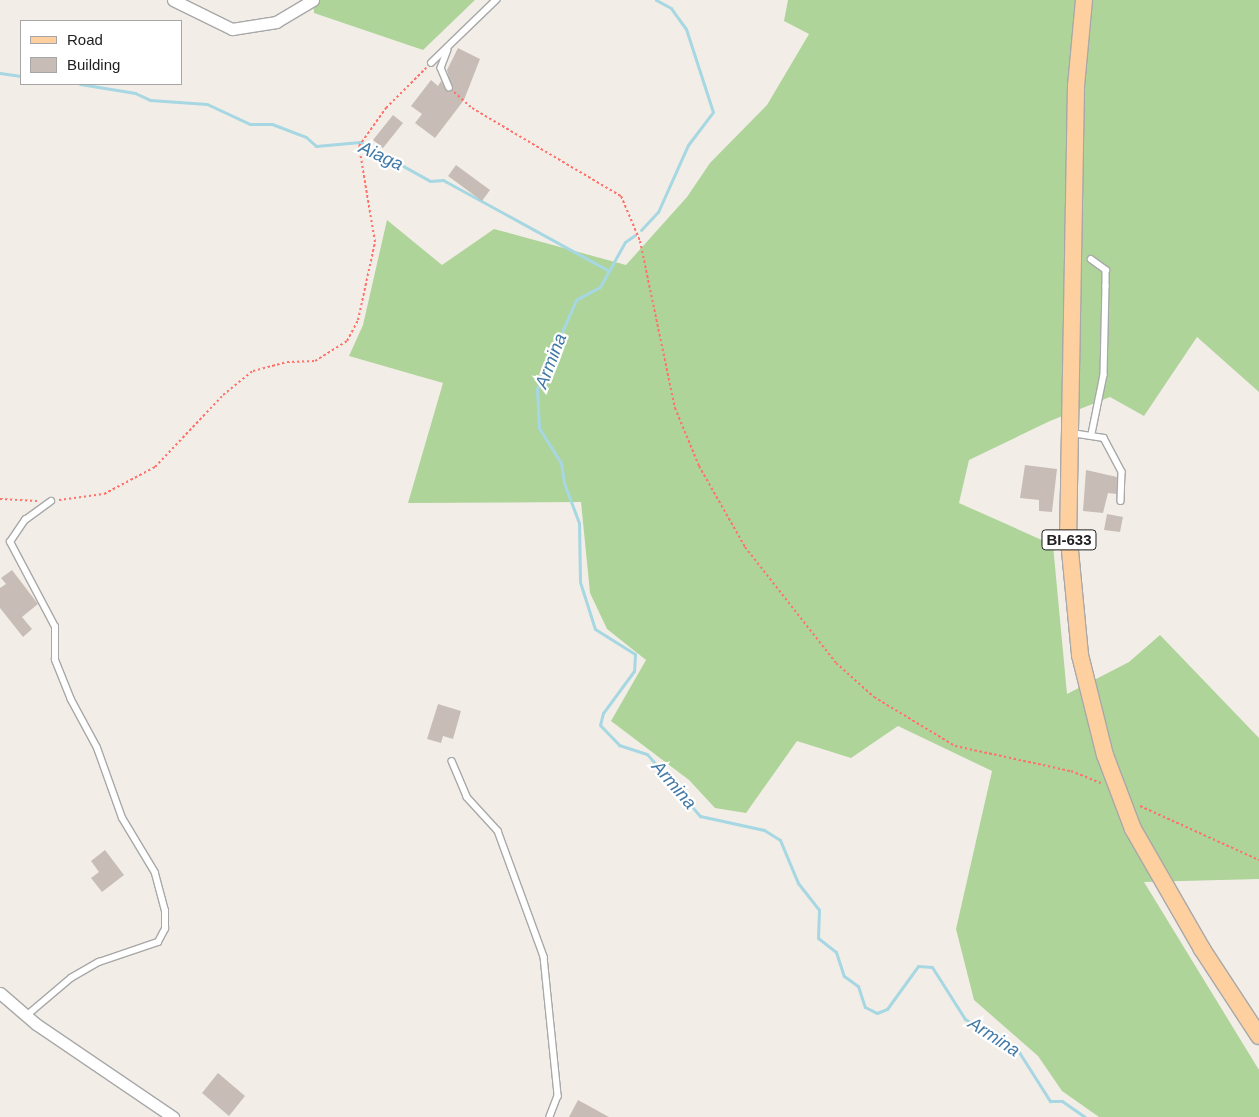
<!DOCTYPE html>
<html>
<head>
<meta charset="utf-8">
<style>
  body { margin:0 }
  #map { position:relative; width:1259px; height:1117px; overflow:hidden; background:#f2eee7; font-family:Arial,sans-serif }
  div>[style] { position:absolute }
  .forest>* { inset:0; background:#aed49a }
  .stream>* { height:3px; margin:-1.5px; padding:0 1.5px; transform-origin:1.5px; border-radius:1.5px; background:#a6d7e2 }
  .building>* { inset:0; background:#c7bdb6 }
  .path>* { height:2px; margin-top:-1px; transform-origin:0; background:repeating-linear-gradient(90deg,#ff726b 0 2.5px,transparent 0 5px) }
  .roads { filter:drop-shadow(1px 0 #a8a8a8) drop-shadow(-1px 0 #a8a8a8) drop-shadow(0 1px #a8a8a8) drop-shadow(0 -1px #a8a8a8) }
  .service>* { height:5.5px; margin:-2.75px; padding:0 2.75px; transform-origin:2.75px; border-radius:2.75px; background:#fff }
  .minor>* { height:11px; margin:-5.5px; padding:0 5.5px; transform-origin:5.5px; border-radius:5.5px; background:#fff }
  .primary>* { height:16px; margin:-8px; padding:0 8px; transform-origin:8px; border-radius:8px; background:#ffd09f }
  span { translate:-50% -50%; white-space:nowrap; text-align:center; line-height:1.15; -webkit-text-stroke:4.5px #fff; paint-order:stroke }
  .shield-label span { padding:1px 4px; background:#fff; border:1px solid; border-radius:4px; -webkit-text-stroke-width:0 }
  .shield-label { font-size:15px; color:#212121; font-weight:700 }
  .water-label { font-size:18px; color:#4179a7; font-style:italic }
  .legend { position:absolute; left:20px; top:20px; width:162px; height:65px; box-sizing:border-box; background:#fff; border:1px solid #a6a6a6; margin:0; padding:6px 9px; list-style:none; font-size:15px; color:#212121 }
  .legend li { display:flex; align-items:center; gap:10px; height:25px }
  .legend b { width:25px; border:1px solid #a6a6a6 }
</style>
</head>
<body>
<div id="map">
  <div class="forest">
    <i style="clip-path:polygon(313px 0,475px 0,423px 50px,314px 13px)"></i>
    <i style="clip-path:polygon(788px 0,1259px 0,1259px 392px,1197px 337px,1144px 416px,1110px 397px,1050px 421px,969px 460px,959px 503px,1053px 545px,1067px 694px,1129px 662px,1160px 635px,1259px 738px,1259px 879px,1144px 882px,1259px 1070px,1259px 1117px,1099px 1117px,1062px 1091px,1038px 1056px,974px 1000px,956px 929px,992px 771px,898px 726px,851px 758px,797px 741px,746px 813px,715px 808px,689px 780px,611px 721px,646px 660px,607px 629px,590px 593px,581px 502px,408px 503px,443px 383px,349px 356px,363px 325px,387px 220px,442px 265px,494px 229px,626px 265px,687px 197px,710px 163px,767px 105px,809px 34px,784px 21px)"></i>
  </div>
  <div class="stream">
    <i style="left:0;top:73px;width:21px;rotate:8deg"></i>
    <i style="left:80px;top:84px;width:56px;rotate:9.3deg"></i>
    <i style="left:135px;top:93px;width:17px;rotate:25deg"></i>
    <i style="left:150px;top:100px;width:57px;rotate:4deg"></i>
    <i style="left:207px;top:104px;width:47px;rotate:24.9deg"></i>
    <i style="left:250px;top:124px;width:22px"></i>
    <i style="left:272px;top:124px;width:36px;rotate:21deg"></i>
    <i style="left:306px;top:137px;width:13px;rotate:42deg"></i>
    <i style="left:316px;top:146px;width:44px;rotate:-5.2deg"></i>
    <i style="left:360px;top:142px;width:80px;rotate:29.1deg"></i>
    <i style="left:430px;top:181px;width:13px;rotate:-4deg"></i>
    <i style="left:443px;top:180px;width:189px;rotate:28.7deg"></i>
    <i style="left:641px;top:230px;width:25px;rotate:-47deg"></i>
    <i style="left:658px;top:212px;width:73px;rotate:-65.9deg"></i>
    <i style="left:688px;top:145px;width:41px;rotate:-52.9deg"></i>
    <i style="left:713px;top:112px;width:87px;rotate:-108deg"></i>
    <i style="left:686px;top:29px;width:26px;rotate:-126deg"></i>
    <i style="left:671px;top:8px;width:17px;rotate:-152deg"></i>
    <i style="left:635px;top:235px;width:12px;rotate:145deg"></i>
    <i style="left:625px;top:242px;width:51px;rotate:119.1deg"></i>
    <i style="left:600px;top:287px;width:27px;rotate:152deg"></i>
    <i style="left:576px;top:300px;width:97px;rotate:113.7deg"></i>
    <i style="left:537px;top:389px;width:39px;rotate:87deg"></i>
    <i style="left:539px;top:428px;width:41px;rotate:57.8deg"></i>
    <i style="left:561px;top:463px;width:20px;rotate:81deg"></i>
    <i style="left:564px;top:483px;width:43px;rotate:69.4deg"></i>
    <i style="left:579px;top:523px;width:59px;rotate:89deg"></i>
    <i style="left:580px;top:582px;width:49px;rotate:72.3deg"></i>
    <i style="left:595px;top:629px;width:47px;rotate:32deg"></i>
    <i style="left:635px;top:654px;width:17px;rotate:93deg"></i>
    <i style="left:634px;top:671px;width:52px;rotate:126.4deg"></i>
    <i style="left:603px;top:713px;width:12px;rotate:104deg"></i>
    <i style="left:600px;top:725px;width:28px;rotate:46deg"></i>
    <i style="left:619px;top:745px;width:29px;rotate:18deg"></i>
    <i style="left:647px;top:754px;width:82px;rotate:49.5deg"></i>
    <i style="left:700px;top:816px;width:66px;rotate:12.3deg"></i>
    <i style="left:764px;top:830px;width:19px;rotate:32deg"></i>
    <i style="left:780px;top:840px;width:47px;rotate:67.3deg"></i>
    <i style="left:798px;top:883px;width:34px;rotate:52deg"></i>
    <i style="left:819px;top:910px;width:28px;rotate:92deg"></i>
    <i style="left:818px;top:938px;width:23px;rotate:38deg"></i>
    <i style="left:836px;top:952px;width:25px;rotate:72deg"></i>
    <i style="left:844px;top:976px;width:17px;rotate:36deg"></i>
    <i style="left:858px;top:986px;width:22px;rotate:72deg"></i>
    <i style="left:865px;top:1007px;width:13px;rotate:27deg"></i>
    <i style="left:877px;top:1013px;width:11px;rotate:-22deg"></i>
    <i style="left:887px;top:1009px;width:53px;rotate:-54.2deg"></i>
    <i style="left:918px;top:966px;width:14px;rotate:4deg"></i>
    <i style="left:932px;top:967px;width:62px;rotate:57.6deg"></i>
    <i style="left:965px;top:1019px;width:60px;rotate:30deg"></i>
    <i style="left:1017px;top:1049px;width:62px;rotate:57.6deg"></i>
    <i style="left:1050px;top:1101px;width:12px"></i>
    <i style="left:1062px;top:1101px;width:28px;rotate:35deg"></i>
  </div>
  <div class="building">
    <i style="clip-path:polygon(458px 48px,480px 59px,464px 100px,435px 138px,415px 123px,422px 114px,411px 106px,431px 80px,438px 86px,441px 81px,446px 90px,452px 90px,447px 70px)"></i>
    <i style="clip-path:polygon(393px 115px,403px 123px,383px 148px,373px 140px)"></i>
    <i style="clip-path:polygon(456px 165px,490px 190px,482px 201px,448px 176px)"></i>
    <i style="clip-path:polygon(1025px 465px,1057px 469px,1052px 512px,1039px 511px,1039px 500px,1020px 498px)"></i>
    <i style="clip-path:polygon(1086px 470px,1117px 477px,1117px 494px,1108px 493px,1103px 513px,1083px 511px)"></i>
    <i style="clip-path:polygon(1107px 514px,1123px 517px,1120px 532px,1104px 530px)"></i>
    <i style="clip-path:polygon(12px 570px,38px 604px,22px 617px,32px 629px,23px 637px,0 608px,0 588px,6px 584px,1px 578px)"></i>
    <i style="clip-path:polygon(438px 704px,461px 711px,453px 739px,443px 736px,441px 743px,427px 739px)"></i>
    <i style="clip-path:polygon(105px 850px,124px 875px,102px 892px,91px 878px,99px 872px,91px 861px)"></i>
    <i style="clip-path:polygon(218px 1073px,245px 1096px,229px 1116px,202px 1093px)"></i>
    <i style="clip-path:polygon(578px 1100px,609px 1117px,569px 1117px)"></i>
  </div>
  <div class="path">
    <i style="left:454px;top:92px;width:24px;rotate:42deg"></i>
    <i style="left:472px;top:108px;width:173px;rotate:30.6deg"></i>
    <i style="left:621px;top:196px;width:49px;rotate:67.1deg"></i>
    <i style="left:640px;top:241px;width:171px;rotate:78.2deg"></i>
    <i style="left:675px;top:408px;width:63px;rotate:67.5deg"></i>
    <i style="left:699px;top:466px;width:93px;rotate:60.4deg"></i>
    <i style="left:745px;top:547px;width:147px;rotate:51.9deg"></i>
    <i style="left:836px;top:663px;width:51px;rotate:41.8deg"></i>
    <i style="left:874px;top:697px;width:95px;rotate:31.2deg"></i>
    <i style="left:955px;top:746px;width:119px;rotate:12.2deg"></i>
    <i style="left:1071px;top:771px;width:32px;rotate:22deg"></i>
    <i style="left:0;top:499px;width:37px;rotate:3deg"></i>
    <i style="left:59px;top:500px;width:45px;rotate:-7.6deg"></i>
    <i style="left:104px;top:494px;width:58px;rotate:-27.9deg"></i>
    <i style="left:155px;top:467px;width:99px;rotate:-46.6deg"></i>
    <i style="left:223px;top:395px;width:38px;rotate:-39deg"></i>
    <i style="left:253px;top:371px;width:35px;rotate:-15deg"></i>
    <i style="left:287px;top:362px;width:28px;rotate:-2deg"></i>
    <i style="left:315px;top:361px;width:38px;rotate:-32deg"></i>
    <i style="left:347px;top:341px;width:24px;rotate:-62deg"></i>
    <i style="left:358px;top:320px;width:80px;rotate:-77.7deg"></i>
    <i style="left:375px;top:242px;width:97px;rotate:-99.5deg"></i>
    <i style="left:359px;top:146px;width:47px;rotate:-54.6deg"></i>
    <i style="left:386px;top:108px;width:57px;rotate:-45deg"></i>
    <i style="left:1140px;top:806px;width:131px;rotate:24.4deg"></i>
  </div>
  <div class="roads">
    <div class="service">
      <i style="left:448px;top:50px;width:19px;rotate:111deg"></i>
      <i style="left:441px;top:68px;width:21px;rotate:67deg"></i>
      <i style="left:431px;top:63px;width:91px;rotate:-44.1deg"></i>
      <i style="left:1091px;top:259px;width:19px;rotate:36deg"></i>
      <i style="left:1106px;top:270px;width:16px;rotate:90deg"></i>
      <i style="left:1106px;top:286px;width:89px;rotate:91.3deg"></i>
      <i style="left:1104px;top:375px;width:60px;rotate:101.5deg"></i>
      <i style="left:1072px;top:433px;width:32px;rotate:9deg"></i>
      <i style="left:1104px;top:438px;width:38px;rotate:62deg"></i>
      <i style="left:1122px;top:472px;width:29px;rotate:92deg"></i>
      <i style="left:452px;top:761px;width:39px;rotate:67deg"></i>
      <i style="left:467px;top:797px;width:46px;rotate:47.6deg"></i>
      <i style="left:498px;top:831px;width:134px;rotate:69.9deg"></i>
      <i style="left:544px;top:957px;width:140px;rotate:84.2deg"></i>
      <i style="left:558px;top:1096px;width:22px;rotate:111deg"></i>
      <i style="left:26px;top:1016px;width:59px;rotate:-40.2deg"></i>
      <i style="left:71px;top:978px;width:32px;rotate:-30deg"></i>
      <i style="left:99px;top:962px;width:62px;rotate:-18.7deg"></i>
      <i style="left:158px;top:942px;width:15px;rotate:-62deg"></i>
      <i style="left:165px;top:929px;width:18px;rotate:-90deg"></i>
      <i style="left:165px;top:911px;width:39px;rotate:-105deg"></i>
      <i style="left:155px;top:873px;width:64px;rotate:-121deg"></i>
      <i style="left:122px;top:818px;width:74px;rotate:-109.7deg"></i>
      <i style="left:97px;top:748px;width:55px;rotate:-118.4deg"></i>
      <i style="left:71px;top:700px;width:43px;rotate:-111.8deg"></i>
      <i style="left:55px;top:660px;width:33px;rotate:-90deg"></i>
      <i style="left:55px;top:627px;width:96px;rotate:-117.9deg"></i>
      <i style="left:10px;top:542px;width:27px;rotate:-56deg"></i>
      <i style="left:25px;top:520px;width:32px;rotate:-36deg"></i>
    </div>
    <div class="minor">
      <i style="left:173px;top:0;width:66px;rotate:26.2deg"></i>
      <i style="left:232px;top:29px;width:45px;rotate:-9deg"></i>
      <i style="left:276px;top:22px;width:43px;rotate:-30.7deg"></i>
      <i style="left:0;top:993px;width:48px;rotate:40.7deg"></i>
      <i style="left:36px;top:1024px;width:166px;rotate:34.2deg"></i>
    </div>
    <div class="primary">
      <i style="left:1084px;top:0;width:86px;rotate:95.3deg"></i>
      <i style="left:1076px;top:86px;width:444px;rotate:91deg"></i>
      <i style="left:1068px;top:530px;width:126px;rotate:84.5deg"></i>
      <i style="left:1080px;top:655px;width:103px;rotate:76deg"></i>
      <i style="left:1105px;top:755px;width:79px;rotate:69.3deg"></i>
      <i style="left:1133px;top:829px;width:138px;rotate:60.1deg"></i>
      <i style="left:1202px;top:949px;width:104px;rotate:56.8deg"></i>
    </div>
  </div>
  <div class="shield-label">
    <span style="left:1069px;top:540px">BI-633</span>
  </div>
  <div class="water-label">
    <span style="left:381px;top:156px;rotate:25deg">Aiaga</span>
    <span style="left:551px;top:361px;rotate:-69deg">Armina</span>
    <span style="left:674px;top:785px;rotate:49deg">Armina</span>
    <span style="left:994px;top:1037px;rotate:33deg">Armina</span>
  </div>
  <ul class="legend">
  <li><b style="height:6px;background:#ffd09f"></b>Road</li>
  <li><b style="height:14px;background:#c7bdb6"></b>Building</li>
  </ul>
</div>
</body>
</html>
